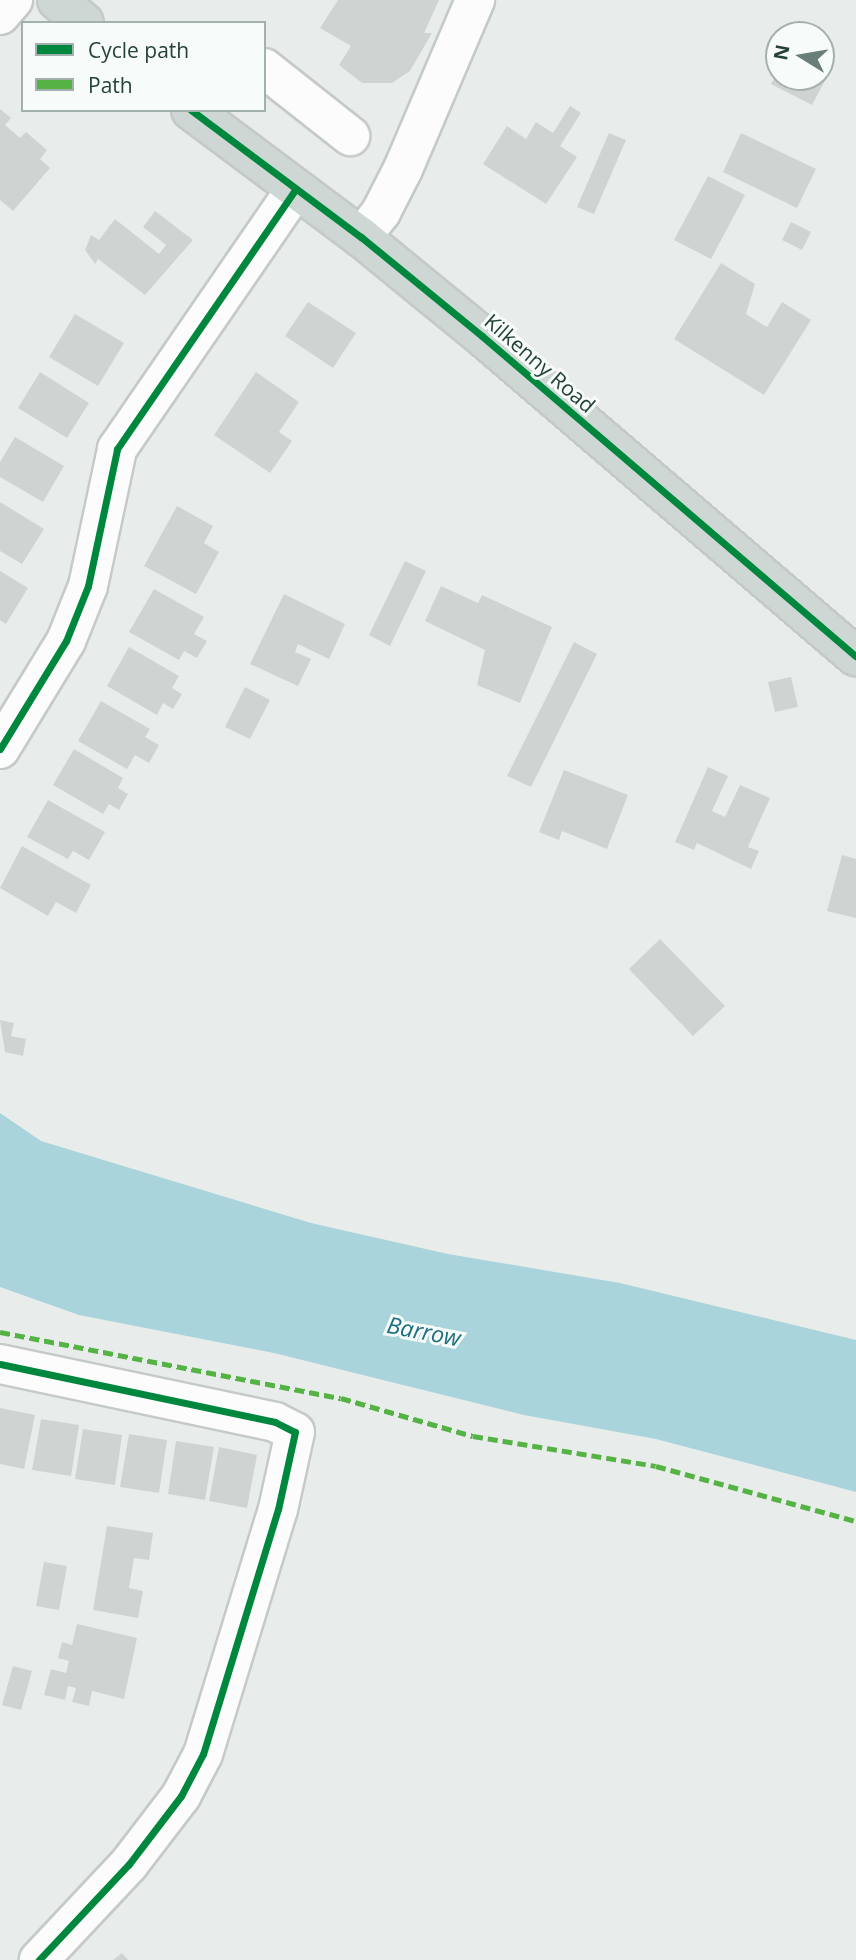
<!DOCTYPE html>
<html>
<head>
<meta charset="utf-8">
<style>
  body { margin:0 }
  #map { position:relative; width:856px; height:1960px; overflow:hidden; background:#e8edeb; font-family:"Open Sans",sans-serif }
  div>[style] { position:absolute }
  .water>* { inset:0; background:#a9d4db }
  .building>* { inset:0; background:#cfd4d2 }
  .roads { filter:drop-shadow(2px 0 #c5cac8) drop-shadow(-2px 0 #c5cac8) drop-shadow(0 2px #c5cac8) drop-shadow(0 -2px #c5cac8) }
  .minor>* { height:38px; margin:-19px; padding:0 19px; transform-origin:19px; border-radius:19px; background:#fcfcfc }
  .major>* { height:38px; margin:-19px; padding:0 19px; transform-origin:19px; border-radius:19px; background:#cfd7d5 }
  .quiet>* { height:5px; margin-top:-2.5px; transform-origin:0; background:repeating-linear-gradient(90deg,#55b346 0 10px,transparent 0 15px) }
  .cycleway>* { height:7px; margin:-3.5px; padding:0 3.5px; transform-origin:3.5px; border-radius:3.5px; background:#00873e }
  span { translate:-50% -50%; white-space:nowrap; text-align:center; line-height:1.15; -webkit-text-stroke:6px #f7fbf9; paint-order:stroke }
  .street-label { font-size:21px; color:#24423a }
  .water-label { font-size:23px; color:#1c6f80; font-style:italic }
  .legend { position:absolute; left:21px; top:21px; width:245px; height:91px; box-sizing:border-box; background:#f7fbf9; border:2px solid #a3b1ad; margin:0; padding:9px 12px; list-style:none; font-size:21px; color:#24423a }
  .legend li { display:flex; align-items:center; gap:14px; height:35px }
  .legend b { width:35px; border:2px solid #a3b1ad }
  .north { position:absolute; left:765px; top:21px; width:70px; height:70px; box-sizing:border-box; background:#f7fbf9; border:2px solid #a3b1ad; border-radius:50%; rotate:281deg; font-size:19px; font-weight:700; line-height:28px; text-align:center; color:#24423a }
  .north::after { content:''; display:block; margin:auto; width:24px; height:32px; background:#697e78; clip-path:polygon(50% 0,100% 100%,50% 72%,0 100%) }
</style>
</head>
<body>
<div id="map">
  <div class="water">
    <i style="clip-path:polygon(0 1113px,41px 1141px,311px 1223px,448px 1254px,620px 1283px,856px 1340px,856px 1492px,656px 1439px,524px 1415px,274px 1353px,79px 1315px,0 1287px)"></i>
  </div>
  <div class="building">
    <i style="clip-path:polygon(338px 0,439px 0,424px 33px,432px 33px,410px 71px,392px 83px,362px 83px,339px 65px,351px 46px,320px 28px)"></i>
    <i style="clip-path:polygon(779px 68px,779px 77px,821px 77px,821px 71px,828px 75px,812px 105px,771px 84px)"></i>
    <i style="clip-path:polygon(570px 106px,581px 113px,560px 146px,577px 157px,546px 204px,483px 164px,507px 126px,526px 139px,536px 122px,553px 133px)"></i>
    <i style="clip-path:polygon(0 109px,11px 118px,5px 125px,20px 138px,26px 132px,47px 150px,40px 159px,50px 168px,13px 211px,0 200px)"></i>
    <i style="clip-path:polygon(609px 133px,626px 140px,594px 214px,577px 207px)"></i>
    <i style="clip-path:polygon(741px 133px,816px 169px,797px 208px,723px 172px)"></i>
    <i style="clip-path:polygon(708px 176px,745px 195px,711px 259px,674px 240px)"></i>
    <i style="clip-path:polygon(155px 211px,193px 240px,145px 295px,98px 259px,95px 264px,85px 250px,91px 235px,99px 240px,115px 219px,159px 254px,166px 245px,143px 227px)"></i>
    <i style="clip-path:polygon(791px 222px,811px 232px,802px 250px,782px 240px)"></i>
    <i style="clip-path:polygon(721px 263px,755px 284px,746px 314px,767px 327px,782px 302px,811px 320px,764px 395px,674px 339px)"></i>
    <i style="clip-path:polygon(308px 302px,356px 333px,333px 368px,285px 336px)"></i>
    <i style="clip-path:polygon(75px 314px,124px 343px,98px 386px,49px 357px)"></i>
    <i style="clip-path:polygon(40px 372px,89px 403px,67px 438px,18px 408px)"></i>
    <i style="clip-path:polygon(256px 372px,299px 402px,279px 432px,292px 441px,270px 473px,214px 435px)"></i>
    <i style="clip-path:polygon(15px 437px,64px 466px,43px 502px,0 477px,0 462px)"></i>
    <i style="clip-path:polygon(0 502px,44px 529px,22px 564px,0 551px)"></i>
    <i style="clip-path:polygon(177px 506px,213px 526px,204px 543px,219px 552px,196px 594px,144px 566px)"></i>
    <i style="clip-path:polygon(405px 561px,426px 571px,390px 646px,369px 635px)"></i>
    <i style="clip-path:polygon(0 571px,28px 588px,6px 624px,0 620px)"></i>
    <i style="clip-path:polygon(441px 586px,478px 603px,482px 595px,552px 627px,520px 703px,477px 685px,485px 650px,425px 621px)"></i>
    <i style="clip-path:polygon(154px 589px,204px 617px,194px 634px,207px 641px,197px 658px,184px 651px,179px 660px,129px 632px)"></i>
    <i style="clip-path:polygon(284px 594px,345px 624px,329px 659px,298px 644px,295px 652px,311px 659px,298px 686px,250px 664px)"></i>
    <i style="clip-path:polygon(574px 642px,597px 654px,531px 787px,507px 776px)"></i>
    <i style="clip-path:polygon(129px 647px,179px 676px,172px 688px,182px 694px,173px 709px,163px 703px,157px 715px,107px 686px)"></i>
    <i style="clip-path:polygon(791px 677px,798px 707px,775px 712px,768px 682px)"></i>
    <i style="clip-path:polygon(245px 687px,270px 700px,250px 739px,225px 727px)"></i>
    <i style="clip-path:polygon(101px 701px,150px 729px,145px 737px,159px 745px,149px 763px,135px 755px,127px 769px,78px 741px)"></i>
    <i style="clip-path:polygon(74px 749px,123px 778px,118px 788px,128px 794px,119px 810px,109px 804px,103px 814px,53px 785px)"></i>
    <i style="clip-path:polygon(708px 767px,728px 776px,712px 811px,725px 817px,740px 785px,770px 798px,748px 847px,759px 851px,751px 869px,697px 843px,694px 850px,675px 842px)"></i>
    <i style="clip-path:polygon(564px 770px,628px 795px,607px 849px,562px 831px,559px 840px,539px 832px)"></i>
    <i style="clip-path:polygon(48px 800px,105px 832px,89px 860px,73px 851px,68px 859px,27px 837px)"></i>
    <i style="clip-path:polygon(22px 846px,91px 885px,76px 913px,56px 902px,48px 916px,0 888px)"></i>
    <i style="clip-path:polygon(842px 855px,856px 859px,856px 918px,827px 911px)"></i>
    <i style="clip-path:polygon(660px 939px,725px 1006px,693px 1036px,629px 969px)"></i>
    <i style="clip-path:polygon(0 1020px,14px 1023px,11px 1036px,26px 1039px,23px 1056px,5px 1052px)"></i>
    <i style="clip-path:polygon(0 1408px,35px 1415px,24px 1469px,0 1464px)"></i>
    <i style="clip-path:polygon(41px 1419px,79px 1425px,71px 1476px,32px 1470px)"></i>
    <i style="clip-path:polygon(83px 1429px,122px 1435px,115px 1485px,75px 1479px)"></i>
    <i style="clip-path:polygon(129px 1434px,167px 1440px,159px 1493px,120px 1487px)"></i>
    <i style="clip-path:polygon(176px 1441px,214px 1447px,205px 1500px,168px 1494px)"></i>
    <i style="clip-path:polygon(219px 1447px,257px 1455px,247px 1508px,209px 1501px)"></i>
    <i style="clip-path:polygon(107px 1526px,153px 1533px,149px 1560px,134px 1558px,129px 1588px,143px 1591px,138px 1618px,93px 1610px)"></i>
    <i style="clip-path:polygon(44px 1562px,67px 1566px,59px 1610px,36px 1606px)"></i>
    <i style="clip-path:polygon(77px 1624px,137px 1638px,124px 1699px,92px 1691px,89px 1706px,72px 1702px,76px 1688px,68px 1686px,65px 1700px,44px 1695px,51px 1669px,66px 1673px,69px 1661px,58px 1658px,62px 1642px,72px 1645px)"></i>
    <i style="clip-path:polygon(13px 1666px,32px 1671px,21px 1710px,2px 1705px)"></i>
    <i style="clip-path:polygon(122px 1953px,128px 1960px,113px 1960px)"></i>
  </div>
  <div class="roads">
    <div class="minor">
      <i style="left:0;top:15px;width:20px;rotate:-49deg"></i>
      <i style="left:264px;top:68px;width:110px;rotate:38.3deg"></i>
      <i style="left:361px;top:237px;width:32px;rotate:-51deg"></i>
      <i style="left:381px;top:212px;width:48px;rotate:-62.9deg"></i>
      <i style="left:403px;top:169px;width:184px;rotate:-66.9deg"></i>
      <i style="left:0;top:749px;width:127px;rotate:-58.6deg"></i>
      <i style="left:66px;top:641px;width:59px;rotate:-68.2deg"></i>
      <i style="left:88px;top:586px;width:140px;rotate:-78deg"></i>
      <i style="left:117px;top:449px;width:314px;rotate:-55.5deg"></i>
      <i style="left:0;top:1364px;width:281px;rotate:11.9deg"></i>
      <i style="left:275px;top:1422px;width:22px;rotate:27deg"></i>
      <i style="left:295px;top:1432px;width:79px;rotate:102.4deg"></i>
      <i style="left:278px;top:1509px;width:256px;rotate:107deg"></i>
      <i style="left:203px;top:1754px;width:47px;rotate:117.6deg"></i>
      <i style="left:181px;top:1796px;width:86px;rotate:127.4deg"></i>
      <i style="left:129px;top:1864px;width:132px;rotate:133.2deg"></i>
    </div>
    <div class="major">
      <i style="left:57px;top:0;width:35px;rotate:40deg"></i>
      <i style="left:191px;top:110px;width:212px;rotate:36.8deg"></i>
      <i style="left:361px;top:237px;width:156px;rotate:39.3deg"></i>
      <i style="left:482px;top:336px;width:492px;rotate:40.6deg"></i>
    </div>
  </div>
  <div class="quiet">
    <i style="left:0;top:1332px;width:347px;rotate:11deg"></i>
    <i style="left:341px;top:1398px;width:137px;rotate:16.1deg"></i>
    <i style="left:473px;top:1436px;width:185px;rotate:9.3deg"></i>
    <i style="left:656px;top:1466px;width:207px;rotate:15.4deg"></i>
  </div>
  <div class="cycleway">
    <i style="left:191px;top:110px;width:212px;rotate:36.8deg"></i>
    <i style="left:361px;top:237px;width:156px;rotate:39.3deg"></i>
    <i style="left:482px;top:336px;width:492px;rotate:40.6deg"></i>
    <i style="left:0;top:749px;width:127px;rotate:-58.6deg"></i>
    <i style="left:66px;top:641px;width:59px;rotate:-68.2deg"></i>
    <i style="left:88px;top:586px;width:140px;rotate:-78deg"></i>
    <i style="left:117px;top:449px;width:314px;rotate:-55.5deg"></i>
    <i style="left:0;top:1364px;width:281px;rotate:11.9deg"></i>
    <i style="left:275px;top:1422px;width:22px;rotate:27deg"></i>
    <i style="left:295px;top:1432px;width:79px;rotate:102.4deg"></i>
    <i style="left:278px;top:1509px;width:256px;rotate:107deg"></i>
    <i style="left:203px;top:1754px;width:47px;rotate:117.6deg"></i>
    <i style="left:181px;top:1796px;width:86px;rotate:127.4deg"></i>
    <i style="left:129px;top:1864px;width:132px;rotate:133.2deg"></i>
  </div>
  <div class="street-label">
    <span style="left:540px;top:363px;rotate:41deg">Kilkenny Road</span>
  </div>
  <div class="water-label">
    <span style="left:424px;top:1331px;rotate:11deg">Barrow</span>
  </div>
  <ul class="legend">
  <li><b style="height:9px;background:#00873e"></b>Cycle path</li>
  <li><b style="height:9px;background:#55b346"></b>Path</li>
  </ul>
  <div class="north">N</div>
</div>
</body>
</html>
